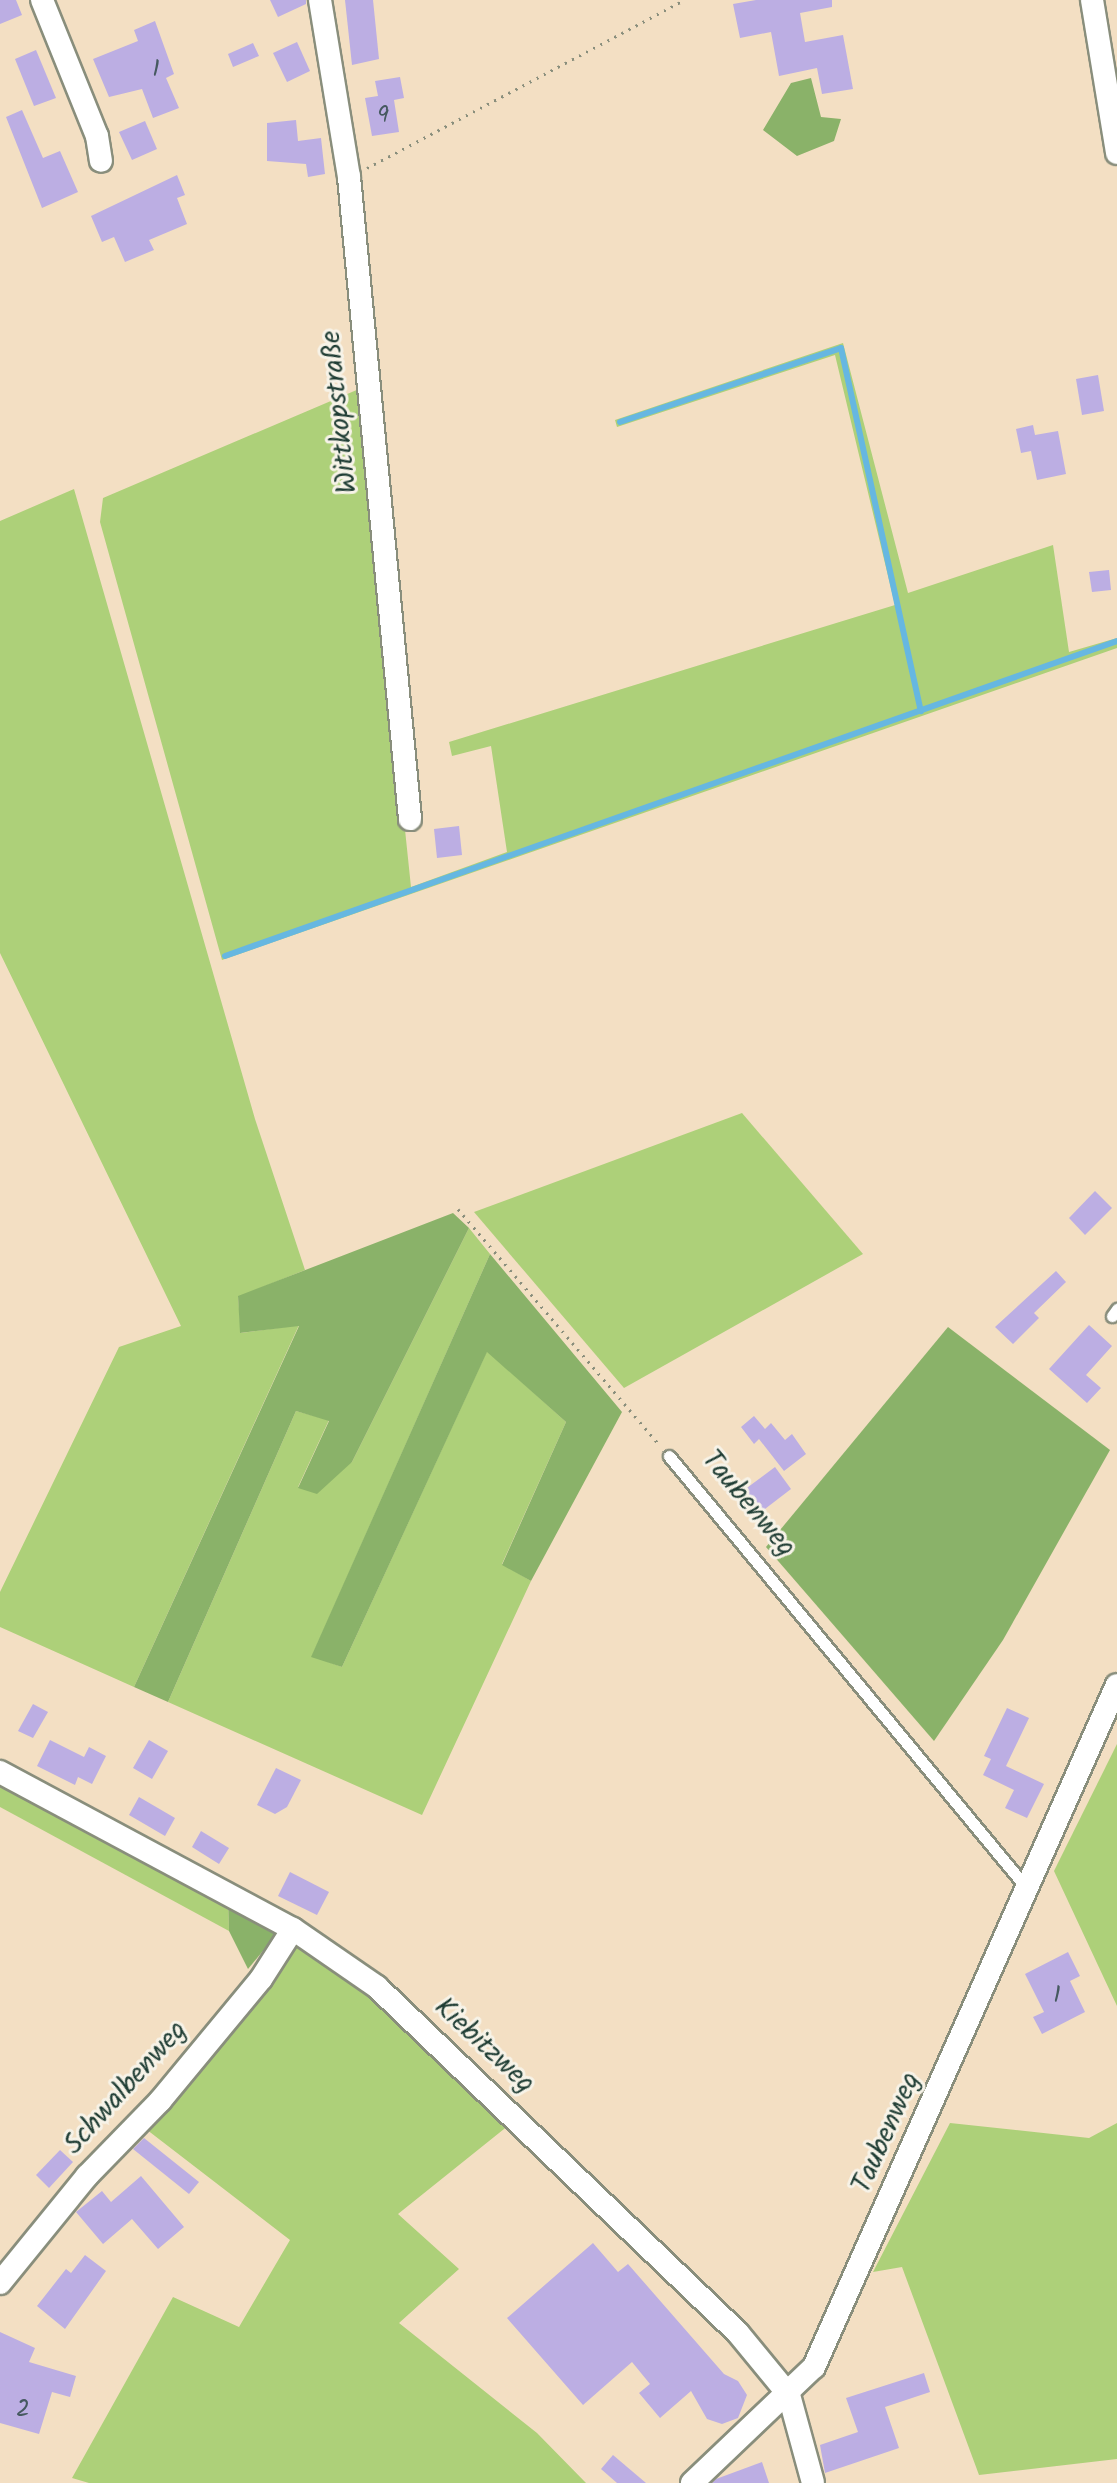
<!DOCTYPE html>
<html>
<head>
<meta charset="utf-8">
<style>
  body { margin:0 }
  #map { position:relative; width:1117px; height:2483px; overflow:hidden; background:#f3dfc3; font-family:Kalam,sans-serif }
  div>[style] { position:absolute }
  .green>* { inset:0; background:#add079 }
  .forest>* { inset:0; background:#8ab269 }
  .stream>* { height:6px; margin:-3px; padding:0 3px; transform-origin:3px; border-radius:3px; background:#66b7e1 }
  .building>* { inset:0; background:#bcaee3 }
  .path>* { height:3px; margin-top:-1.5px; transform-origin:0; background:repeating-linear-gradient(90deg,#898e7c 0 2px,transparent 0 8px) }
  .roads { filter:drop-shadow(2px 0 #898e7c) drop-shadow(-2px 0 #898e7c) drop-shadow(0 2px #898e7c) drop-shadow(0 -2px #898e7c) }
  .lane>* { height:11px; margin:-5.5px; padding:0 5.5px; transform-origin:5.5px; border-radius:5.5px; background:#fff }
  .street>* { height:22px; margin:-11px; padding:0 11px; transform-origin:11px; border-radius:11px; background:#fff }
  span { translate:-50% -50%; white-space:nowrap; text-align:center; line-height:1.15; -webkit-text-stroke:6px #f7f3e8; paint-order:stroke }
  .number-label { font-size:24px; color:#465960 }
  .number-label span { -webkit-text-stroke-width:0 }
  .street-label { font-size:28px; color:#1f3d34 }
</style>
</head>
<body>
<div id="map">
  <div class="green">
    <i style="clip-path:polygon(843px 343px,908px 593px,1053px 545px,1069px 652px,1117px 638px,1117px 648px,222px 960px,100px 522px,103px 498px,359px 389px,411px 887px,507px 852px,491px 746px,452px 756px,449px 742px,895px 605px,835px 355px,617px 427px,615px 420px)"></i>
    <i style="clip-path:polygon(74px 489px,255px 1119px,305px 1270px,238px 1297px,241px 1333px,299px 1325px,134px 1687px,0 1627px,0 1592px,119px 1347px,181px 1326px,0 953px,0 521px)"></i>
    <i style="clip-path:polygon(742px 1113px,863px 1254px,624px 1388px,474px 1212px)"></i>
    <i style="clip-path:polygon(469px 1228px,490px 1254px,312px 1656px,342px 1667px,487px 1351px,566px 1422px,502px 1564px,531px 1581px,422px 1815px,168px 1702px,296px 1411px,329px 1420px,298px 1487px,352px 1462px)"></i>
    <i style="clip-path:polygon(1117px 1744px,1117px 2006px,1054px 1871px)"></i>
    <i style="clip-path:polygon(0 1779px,228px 1899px,229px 1931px,0 1807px)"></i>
    <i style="clip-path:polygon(296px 1937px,363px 1986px,509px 2125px,398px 2214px,459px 2269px,399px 2323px,537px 2433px,586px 2483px,89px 2483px,72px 2478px,173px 2297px,239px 2327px,290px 2240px,142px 2126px)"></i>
    <i style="clip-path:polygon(950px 2123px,1089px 2138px,1117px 2123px,1117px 2459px,979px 2475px,902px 2267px,873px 2272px)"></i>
  </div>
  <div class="forest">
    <i style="clip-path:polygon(811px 78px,821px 117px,841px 119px,834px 141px,797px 156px,763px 130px,791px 83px)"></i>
    <i style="clip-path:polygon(453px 1213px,469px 1228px,352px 1462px,317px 1494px,298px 1488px,329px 1421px,296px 1411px,168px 1702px,134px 1687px,299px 1326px,240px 1333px,238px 1296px)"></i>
    <i style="clip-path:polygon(490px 1254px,622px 1412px,531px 1581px,502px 1565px,566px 1422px,487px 1352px,342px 1667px,311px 1657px)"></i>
    <i style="clip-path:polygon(948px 1327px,1110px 1450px,1003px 1640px,934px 1741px,766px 1547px)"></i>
    <i style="clip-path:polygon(228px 1899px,282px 1928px,248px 1969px,229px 1931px)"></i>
  </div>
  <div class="stream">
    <i style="left:620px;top:422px;width:233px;rotate:-18.5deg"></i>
    <i style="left:841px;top:348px;width:372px;rotate:77.6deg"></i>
    <i style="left:225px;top:956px;width:946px;rotate:-19.45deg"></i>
  </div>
  <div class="building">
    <i style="clip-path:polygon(0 0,16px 0,22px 15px,0 24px)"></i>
    <i style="clip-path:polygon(270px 0,306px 0,306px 4px,278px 17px)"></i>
    <i style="clip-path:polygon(345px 0,373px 0,379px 59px,352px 65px)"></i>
    <i style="clip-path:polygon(756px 0,832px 0,832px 7px,800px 13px,805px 42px,843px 35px,853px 89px,822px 94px,817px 68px,779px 76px,771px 32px,740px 38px,733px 4px)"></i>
    <i style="clip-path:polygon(155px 21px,174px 74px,166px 78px,179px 108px,153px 118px,142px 89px,109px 97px,93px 59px,138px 41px,134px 30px)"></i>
    <i style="clip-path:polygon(297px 42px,310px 71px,287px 82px,273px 53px)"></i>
    <i style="clip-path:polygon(253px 43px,259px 56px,233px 67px,228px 54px)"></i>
    <i style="clip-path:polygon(36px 50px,56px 98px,34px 106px,15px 59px)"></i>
    <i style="clip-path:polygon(400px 77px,404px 98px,394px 100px,399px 132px,372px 136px,365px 98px,378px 96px,375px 81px)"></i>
    <i style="clip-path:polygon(22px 110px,43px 158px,60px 151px,78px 192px,42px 208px,6px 117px)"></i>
    <i style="clip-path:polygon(296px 120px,298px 141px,321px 138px,325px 174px,308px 177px,306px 164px,267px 161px,267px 123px)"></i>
    <i style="clip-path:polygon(145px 121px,157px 149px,132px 160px,119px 132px)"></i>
    <i style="clip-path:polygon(177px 175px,185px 195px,177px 198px,187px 224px,149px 240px,154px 250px,125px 262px,114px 237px,102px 242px,91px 216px)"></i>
    <i style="clip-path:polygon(1098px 375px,1104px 411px,1082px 415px,1076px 379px)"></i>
    <i style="clip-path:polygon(1033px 425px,1035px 435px,1058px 431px,1066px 474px,1037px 480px,1031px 451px,1021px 453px,1016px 429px)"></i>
    <i style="clip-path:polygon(1109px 570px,1111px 590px,1092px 592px,1089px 572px)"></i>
    <i style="clip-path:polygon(459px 826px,462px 855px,437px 858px,434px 829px)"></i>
    <i style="clip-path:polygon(1095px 1191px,1112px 1208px,1085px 1235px,1069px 1218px)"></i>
    <i style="clip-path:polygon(1056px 1271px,1066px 1282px,1034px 1313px,1039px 1318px,1013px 1344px,995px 1327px)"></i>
    <i style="clip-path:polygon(1089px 1325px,1112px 1346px,1086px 1375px,1101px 1388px,1087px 1403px,1049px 1369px)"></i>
    <i style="clip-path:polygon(754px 1416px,765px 1429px,771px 1423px,785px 1440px,792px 1434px,806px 1454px,784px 1471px,759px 1439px,754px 1444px,741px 1427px)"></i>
    <i style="clip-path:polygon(775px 1467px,791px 1489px,756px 1516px,740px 1493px)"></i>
    <i style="clip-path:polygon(33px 1704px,48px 1712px,33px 1738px,18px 1731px)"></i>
    <i style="clip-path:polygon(1007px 1708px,1029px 1718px,1006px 1766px,1044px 1784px,1027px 1818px,1005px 1808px,1014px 1790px,983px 1775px,991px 1759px,984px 1756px)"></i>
    <i style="clip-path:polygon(50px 1740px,84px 1757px,89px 1747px,106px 1756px,92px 1784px,78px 1777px,75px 1785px,37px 1766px)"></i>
    <i style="clip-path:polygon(149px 1740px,168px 1751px,152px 1779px,133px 1768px)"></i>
    <i style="clip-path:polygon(276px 1768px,301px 1780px,287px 1807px,275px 1814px,257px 1805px)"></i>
    <i style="clip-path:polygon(139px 1797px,175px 1818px,165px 1836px,129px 1815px)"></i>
    <i style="clip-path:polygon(201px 1831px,229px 1848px,219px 1864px,192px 1847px)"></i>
    <i style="clip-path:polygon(290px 1872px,329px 1892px,317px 1915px,278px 1896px)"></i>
    <i style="clip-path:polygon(1068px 1952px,1080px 1976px,1070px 1981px,1085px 2012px,1042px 2034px,1033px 2017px,1044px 2012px,1025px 1974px)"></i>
    <i style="clip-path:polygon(144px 2138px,199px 2182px,189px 2194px,133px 2149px)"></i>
    <i style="clip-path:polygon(60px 2150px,73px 2162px,49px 2188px,36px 2175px)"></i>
    <i style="clip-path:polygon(141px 2176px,184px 2227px,158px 2249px,132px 2219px,103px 2244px,76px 2212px,102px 2191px,111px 2202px)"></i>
    <i style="clip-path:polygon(593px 2243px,618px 2272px,628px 2264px,724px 2374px,738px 2381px,747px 2395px,738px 2418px,722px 2424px,707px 2419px,691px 2391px,660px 2418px,639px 2393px,650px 2384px,632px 2362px,583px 2405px,507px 2318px)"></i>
    <i style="clip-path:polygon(85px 2255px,106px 2271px,65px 2329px,37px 2306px,66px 2269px,71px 2273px)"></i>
    <i style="clip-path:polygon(0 2332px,35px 2348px,29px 2362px,76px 2376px,70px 2397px,52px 2392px,39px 2434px,0 2423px)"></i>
    <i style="clip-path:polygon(924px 2373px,930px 2392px,885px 2407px,899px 2448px,825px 2473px,820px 2445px,858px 2432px,846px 2398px)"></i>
    <i style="clip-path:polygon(613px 2455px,646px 2483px,617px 2483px,601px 2469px)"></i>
    <i style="clip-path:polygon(762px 2462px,769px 2483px,712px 2483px,716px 2479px)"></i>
  </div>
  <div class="path">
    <i style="left:367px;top:168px;width:359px;rotate:-27.9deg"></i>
    <i style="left:458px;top:1209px;width:309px;rotate:49.5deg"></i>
  </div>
  <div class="roads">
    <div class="lane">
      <i style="left:1112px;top:1316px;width:9px;rotate:-54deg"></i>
      <i style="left:669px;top:1456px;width:558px;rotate:50.38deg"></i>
    </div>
    <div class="street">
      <i style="left:42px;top:0;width:147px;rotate:68deg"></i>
      <i style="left:97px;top:136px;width:25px;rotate:81deg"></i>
      <i style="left:320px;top:0;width:179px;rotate:80.7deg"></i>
      <i style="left:349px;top:177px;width:645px;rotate:84.57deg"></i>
      <i style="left:1092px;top:0;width:155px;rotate:80.7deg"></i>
      <i style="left:0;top:1772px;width:332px;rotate:28.2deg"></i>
      <i style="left:293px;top:1929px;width:102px;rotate:34.6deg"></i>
      <i style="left:377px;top:1987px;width:500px;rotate:43.78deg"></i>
      <i style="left:738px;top:2333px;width:80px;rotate:50.6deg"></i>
      <i style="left:789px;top:2395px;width:91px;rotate:74.7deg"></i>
      <i style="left:0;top:2283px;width:138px;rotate:-50.9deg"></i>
      <i style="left:87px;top:2176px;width:105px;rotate:-45.8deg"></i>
      <i style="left:160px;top:2101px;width:158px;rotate:-50.4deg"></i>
      <i style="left:261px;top:1979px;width:59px;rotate:-57.4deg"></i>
      <i style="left:692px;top:2483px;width:168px;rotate:-43.6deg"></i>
      <i style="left:814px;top:2367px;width:746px;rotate:-66.05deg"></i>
    </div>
  </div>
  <div class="number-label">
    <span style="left:156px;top:70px">1</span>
    <span style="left:383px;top:116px">9</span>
    <span style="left:1057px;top:1996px">1</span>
    <span style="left:23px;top:2410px">2</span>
  </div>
  <div class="street-label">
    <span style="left:340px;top:412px;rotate:-96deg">Wittkopstraße</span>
    <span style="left:748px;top:1504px;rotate:50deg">Taubenweg</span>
    <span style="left:484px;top:2046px;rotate:43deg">Kiebitzweg</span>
    <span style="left:126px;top:2088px;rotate:-48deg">Schwalbenweg</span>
    <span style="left:887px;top:2133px;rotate:-66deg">Taubenweg</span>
  </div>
</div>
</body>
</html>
